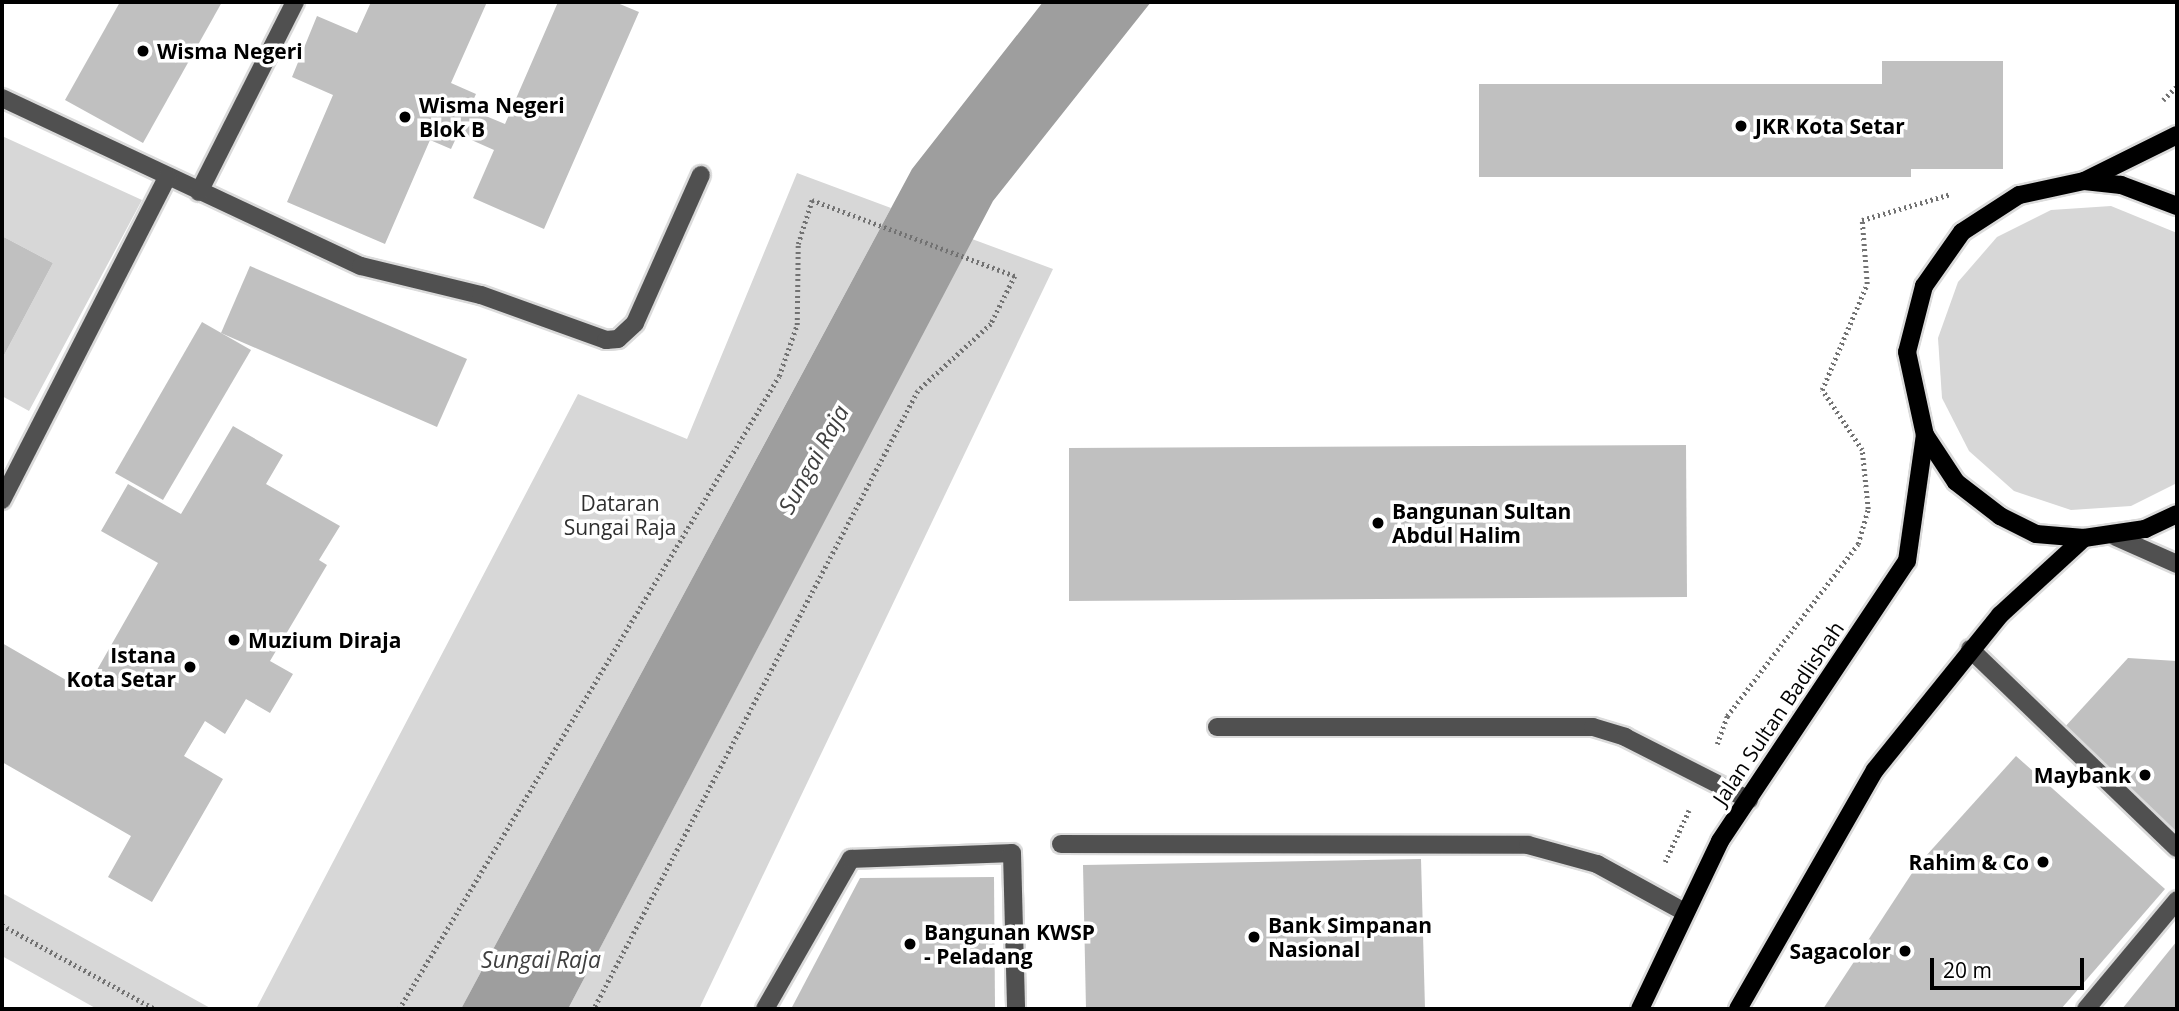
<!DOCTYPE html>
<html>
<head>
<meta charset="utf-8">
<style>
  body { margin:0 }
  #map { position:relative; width:2179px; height:1011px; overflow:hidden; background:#fff; font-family:"Open Sans",sans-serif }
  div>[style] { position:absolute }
  .green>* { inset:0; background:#d7d7d7 }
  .water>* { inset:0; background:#9e9e9e }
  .building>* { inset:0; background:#c0c0c0 }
  .path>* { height:4.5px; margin-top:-2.25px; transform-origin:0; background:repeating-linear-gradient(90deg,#727272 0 2px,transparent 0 5.5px) }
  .roads { filter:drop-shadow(2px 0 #dbdbdb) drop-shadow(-2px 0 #dbdbdb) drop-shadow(0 2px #dbdbdb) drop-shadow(0 -2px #dbdbdb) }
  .minor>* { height:18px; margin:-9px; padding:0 9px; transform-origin:9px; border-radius:9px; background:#505050 }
  .major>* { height:18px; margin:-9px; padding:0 9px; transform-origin:9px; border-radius:9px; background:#000 }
  .dots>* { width:19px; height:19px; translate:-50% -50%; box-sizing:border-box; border:4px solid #fff; border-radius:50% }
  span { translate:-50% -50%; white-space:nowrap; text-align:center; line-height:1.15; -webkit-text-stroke:7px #fff; paint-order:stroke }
  .poi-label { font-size:21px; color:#000; font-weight:700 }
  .left { translate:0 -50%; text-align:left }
  .right { translate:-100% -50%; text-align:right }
  .park-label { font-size:21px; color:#2e2e2e }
  .street-label { font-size:21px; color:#000 }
  .water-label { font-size:23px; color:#3f3f3f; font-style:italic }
  .frame { position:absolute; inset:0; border:4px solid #000; pointer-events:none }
  .scale { position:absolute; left:1930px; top:958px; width:154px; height:32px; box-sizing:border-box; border:4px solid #000; border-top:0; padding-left:9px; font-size:21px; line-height:24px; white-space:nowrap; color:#000; -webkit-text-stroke:5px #fff; paint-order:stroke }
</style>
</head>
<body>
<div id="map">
  <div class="green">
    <i style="clip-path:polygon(2px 136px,142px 200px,29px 411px,2px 396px,2px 359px,53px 263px,2px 236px)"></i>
    <i style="clip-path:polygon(797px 173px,891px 208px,461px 1009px,256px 1009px,578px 394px,687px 439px)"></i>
    <i style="clip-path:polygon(2111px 206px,2177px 233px,2177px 483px,2131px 506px,2071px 510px,2014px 491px,1969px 451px,1942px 398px,1938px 338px,1958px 282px,1997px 237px,2051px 210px)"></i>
    <i style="clip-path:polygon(972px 239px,1053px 269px,699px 1009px,568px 1009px)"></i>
    <i style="clip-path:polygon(2px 893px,212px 1009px,97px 1009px,2px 956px)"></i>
  </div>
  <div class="water">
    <i style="clip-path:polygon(1043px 2px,1151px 2px,993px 201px,568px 1009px,461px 1009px,912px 169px)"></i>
  </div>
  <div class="building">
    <i style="clip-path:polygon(120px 2px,222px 2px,143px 143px,65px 100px)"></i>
    <i style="clip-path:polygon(371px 2px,487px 2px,451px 83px,476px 94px,469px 109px,505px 124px,558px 2px,615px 2px,639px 12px,544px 229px,473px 198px,494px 150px,458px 134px,451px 149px,430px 140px,385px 244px,287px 202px,333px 95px,292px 77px,317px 16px,357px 33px)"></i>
    <i style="clip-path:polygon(1882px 61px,2003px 61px,2003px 169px,1911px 169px,1911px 177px,1479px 177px,1479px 84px,1882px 84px)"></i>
    <i style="clip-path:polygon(2px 236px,53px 263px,2px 359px)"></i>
    <i style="clip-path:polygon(250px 266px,467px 359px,437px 427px,221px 333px)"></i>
    <i style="clip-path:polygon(202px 322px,251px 350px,163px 500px,115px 473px)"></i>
    <i style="clip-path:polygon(233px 426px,283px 455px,266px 484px,340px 526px,319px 560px,327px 565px,270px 661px,293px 674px,270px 713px,246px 699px,225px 734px,205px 721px,184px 756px,223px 779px,152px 902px,108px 877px,131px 836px,2px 762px,2px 643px,85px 691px,158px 563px,101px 531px,128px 484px,181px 514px)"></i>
    <i style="clip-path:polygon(1686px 445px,1687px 597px,1069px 601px,1069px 448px)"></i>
    <i style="clip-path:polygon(2128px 658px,2177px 661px,2177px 834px,2063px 729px)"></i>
    <i style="clip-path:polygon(2016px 756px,2165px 889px,2061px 1009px,1823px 1009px,1916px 867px)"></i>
    <i style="clip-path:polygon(1421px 859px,1425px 1009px,1086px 1009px,1083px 865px)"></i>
    <i style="clip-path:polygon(994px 877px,995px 1009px,791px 1009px,860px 878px)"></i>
    <i style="clip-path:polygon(2177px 941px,2177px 1009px,2122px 1009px)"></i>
  </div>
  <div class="path">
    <i style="left:2163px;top:100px;width:20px;rotate:-45deg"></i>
    <i style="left:1717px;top:744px;width:30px;rotate:-70deg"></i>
    <i style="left:1727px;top:716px;width:216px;rotate:-52.7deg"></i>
    <i style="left:1858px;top:544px;width:36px;rotate:-74deg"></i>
    <i style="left:1868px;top:509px;width:59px;rotate:-95.8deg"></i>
    <i style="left:1862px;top:450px;width:72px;rotate:-123.7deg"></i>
    <i style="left:1822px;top:390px;width:115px;rotate:-67deg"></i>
    <i style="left:1867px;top:284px;width:64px;rotate:-94.5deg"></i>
    <i style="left:1862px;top:220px;width:93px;rotate:-16.3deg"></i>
    <i style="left:1665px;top:862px;width:57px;rotate:-65.2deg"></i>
    <i style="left:2px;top:925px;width:175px;rotate:28.8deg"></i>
    <i style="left:399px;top:1009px;width:738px;rotate:-59.02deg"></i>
    <i style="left:779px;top:376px;width:54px;rotate:-70.6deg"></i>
    <i style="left:797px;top:325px;width:81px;rotate:-89.3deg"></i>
    <i style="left:798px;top:244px;width:46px;rotate:-72.3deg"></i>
    <i style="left:812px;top:200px;width:217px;rotate:20.5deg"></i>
    <i style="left:1015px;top:276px;width:54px;rotate:116.6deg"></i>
    <i style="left:991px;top:324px;width:99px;rotate:137.5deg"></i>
    <i style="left:918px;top:391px;width:698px;rotate:117.67deg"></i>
  </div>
  <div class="roads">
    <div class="minor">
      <i style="left:2px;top:98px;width:396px;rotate:25.1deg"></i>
      <i style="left:361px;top:266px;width:123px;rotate:13.6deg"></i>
      <i style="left:481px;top:295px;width:133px;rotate:19.8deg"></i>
      <i style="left:606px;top:340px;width:12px;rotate:-5deg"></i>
      <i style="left:618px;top:339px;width:23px;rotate:-43deg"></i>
      <i style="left:635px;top:323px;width:162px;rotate:-66deg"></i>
      <i style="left:199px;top:192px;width:213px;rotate:-63.2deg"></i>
      <i style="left:2px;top:500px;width:363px;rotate:-62.9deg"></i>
      <i style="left:2116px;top:537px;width:67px;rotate:23.9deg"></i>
      <i style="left:1970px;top:649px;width:287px;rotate:43.9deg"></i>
      <i style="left:1217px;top:727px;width:376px"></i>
      <i style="left:1593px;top:727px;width:34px;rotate:17deg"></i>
      <i style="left:1625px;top:737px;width:139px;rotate:26.9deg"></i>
      <i style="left:1061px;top:844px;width:467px;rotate:0.1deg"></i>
      <i style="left:1528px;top:845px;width:72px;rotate:15.4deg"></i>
      <i style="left:1597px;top:864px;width:98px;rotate:28.7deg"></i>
      <i style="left:765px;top:1009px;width:173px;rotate:-60.2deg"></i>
      <i style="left:851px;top:859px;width:161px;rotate:-2.1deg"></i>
      <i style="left:1012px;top:853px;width:156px;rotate:88.5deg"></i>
      <i style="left:2086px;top:1009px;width:142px;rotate:-50.1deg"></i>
    </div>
    <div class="major">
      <i style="left:2084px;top:181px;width:104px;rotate:-26.3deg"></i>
      <i style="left:2177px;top:206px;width:60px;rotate:-159.4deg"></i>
      <i style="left:2121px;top:185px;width:37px;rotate:-174deg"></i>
      <i style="left:2084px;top:181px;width:66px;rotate:167.8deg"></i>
      <i style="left:2019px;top:195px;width:68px;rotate:147deg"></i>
      <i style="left:1962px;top:232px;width:66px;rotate:125.1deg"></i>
      <i style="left:1924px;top:286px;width:68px;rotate:104.4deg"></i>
      <i style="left:1907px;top:352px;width:85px;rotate:77.8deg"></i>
      <i style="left:1925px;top:435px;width:56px;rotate:56.6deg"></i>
      <i style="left:1956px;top:482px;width:56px;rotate:37.7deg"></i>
      <i style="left:2000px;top:516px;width:40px;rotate:26.6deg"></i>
      <i style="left:2036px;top:534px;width:48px;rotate:4.8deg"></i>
      <i style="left:2084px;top:538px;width:62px;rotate:-8.4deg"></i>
      <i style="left:2145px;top:529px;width:35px;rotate:-25deg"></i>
      <i style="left:1640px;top:1009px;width:186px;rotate:-64.5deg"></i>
      <i style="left:1720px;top:841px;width:337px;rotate:-56.3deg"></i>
      <i style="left:1907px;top:561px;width:127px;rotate:-81.9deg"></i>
      <i style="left:1738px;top:1009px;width:275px;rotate:-60.2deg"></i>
      <i style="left:1875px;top:770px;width:199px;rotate:-51.1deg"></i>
      <i style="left:2000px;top:615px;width:114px;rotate:-42.5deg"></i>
    </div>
  </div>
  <div class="dots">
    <i style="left:143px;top:51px;background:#000"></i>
    <i style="left:405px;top:117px;background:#000"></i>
    <i style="left:1741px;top:126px;background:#000"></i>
    <i style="left:1378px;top:523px;background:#000"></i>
    <i style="left:234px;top:640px;background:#000"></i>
    <i style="left:190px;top:667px;background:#000"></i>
    <i style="left:2145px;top:775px;background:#000"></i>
    <i style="left:2043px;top:862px;background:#000"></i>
    <i style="left:1254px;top:937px;background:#000"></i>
    <i style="left:910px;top:944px;background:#000"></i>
    <i style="left:1905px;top:951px;background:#000"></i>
  </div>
  <div class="poi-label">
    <span class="left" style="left:157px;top:51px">Wisma Negeri</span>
    <span class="left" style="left:419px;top:117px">Wisma Negeri<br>Blok B</span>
    <span class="left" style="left:1755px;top:126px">JKR Kota Setar</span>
    <span class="left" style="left:1392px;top:523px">Bangunan Sultan<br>Abdul Halim</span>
    <span class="left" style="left:248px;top:640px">Muzium Diraja</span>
    <span class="right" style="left:176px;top:667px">Istana<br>Kota Setar</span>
    <span class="right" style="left:2131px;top:775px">Maybank</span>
    <span class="right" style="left:2029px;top:862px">Rahim &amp; Co</span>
    <span class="left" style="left:1268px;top:937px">Bank Simpanan<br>Nasional</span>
    <span class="left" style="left:924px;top:944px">Bangunan KWSP<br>- Peladang</span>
    <span class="right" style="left:1891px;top:951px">Sagacolor</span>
  </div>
  <div class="park-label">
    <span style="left:620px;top:515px">Dataran<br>Sungai Raja</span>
  </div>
  <div class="street-label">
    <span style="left:1778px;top:713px;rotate:-56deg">Jalan Sultan Badlishah</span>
  </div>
  <div class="water-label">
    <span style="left:813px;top:459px;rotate:-61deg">Sungai Raja</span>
    <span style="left:541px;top:959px">Sungai Raja</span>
  </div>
  <div class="frame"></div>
  <div class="scale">20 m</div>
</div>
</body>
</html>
